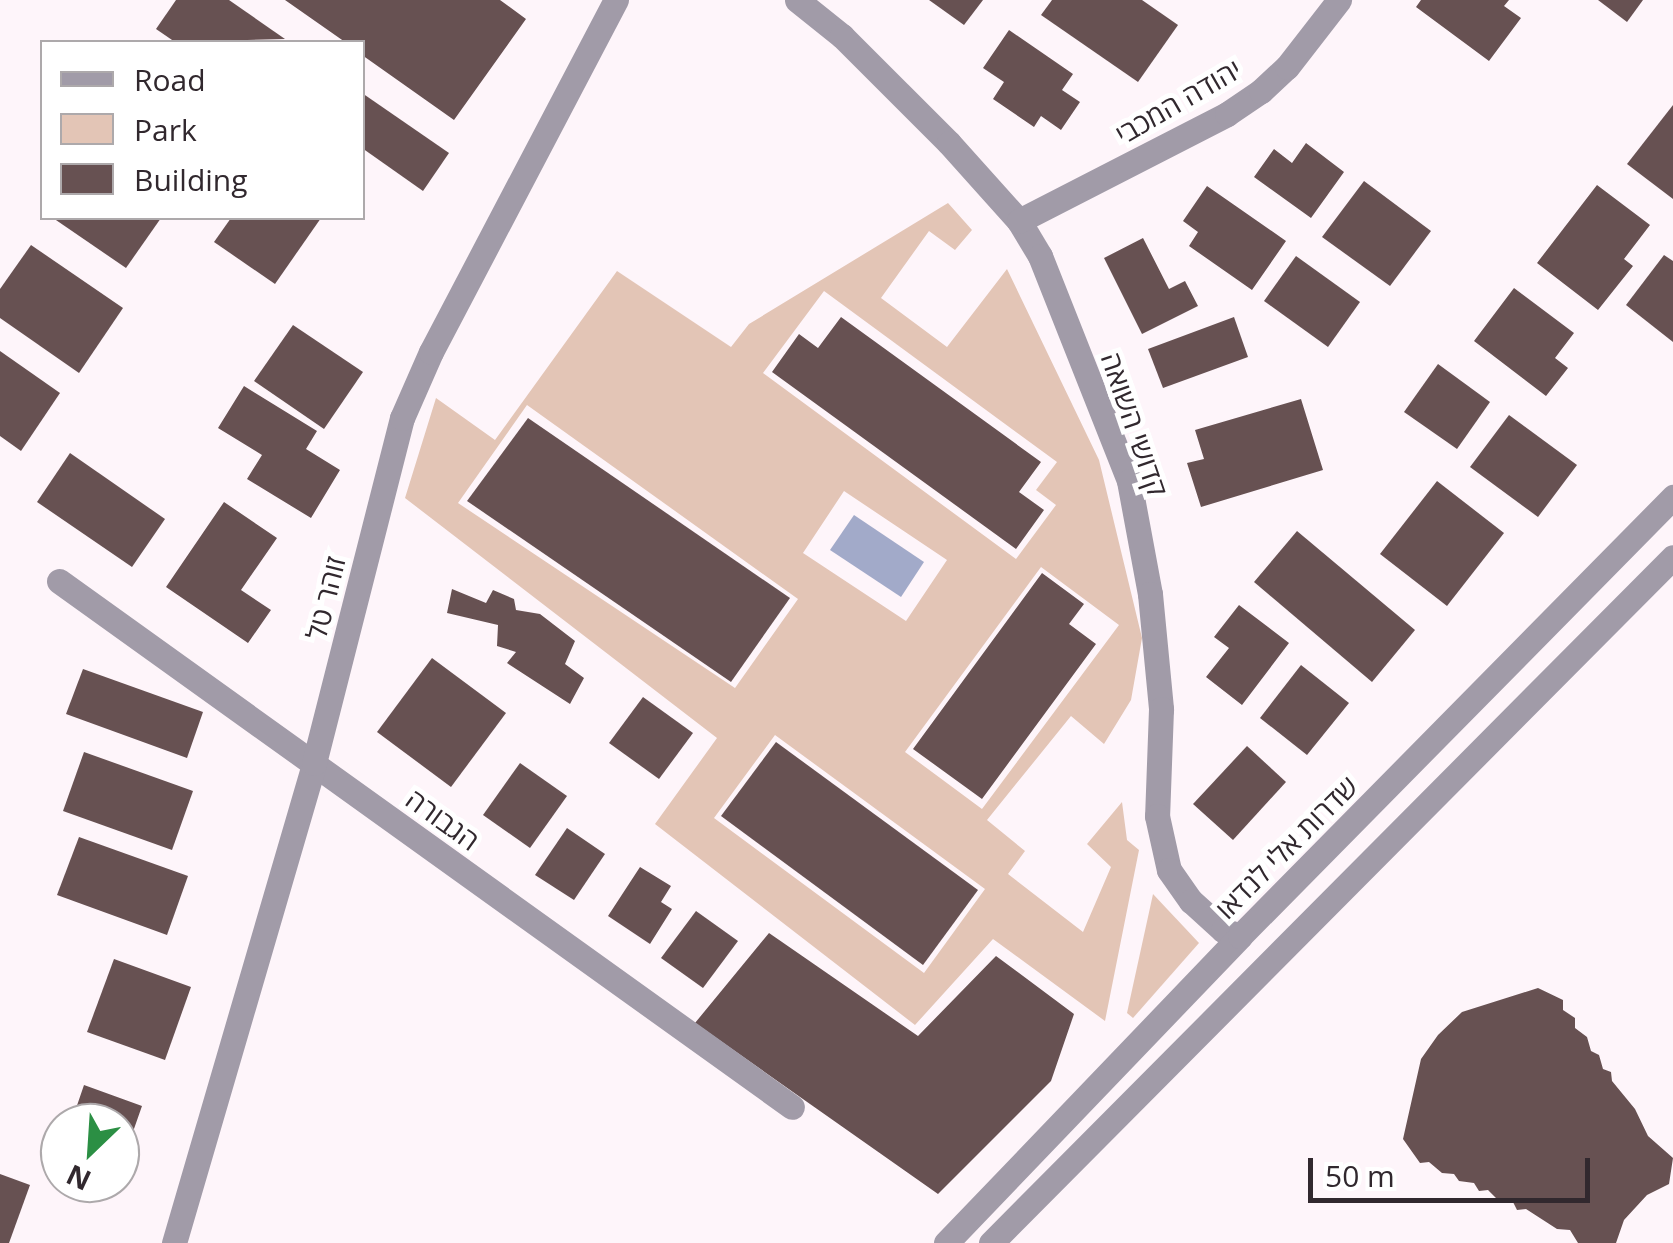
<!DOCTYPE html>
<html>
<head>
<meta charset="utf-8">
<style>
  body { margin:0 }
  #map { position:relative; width:1673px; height:1243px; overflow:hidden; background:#fef5fa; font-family:"Open Sans","Noto Sans Hebrew",sans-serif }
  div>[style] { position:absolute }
  .green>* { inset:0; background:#e3c5b6 }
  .water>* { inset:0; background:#a2aac9 }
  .building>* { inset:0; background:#675152 }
  .minor>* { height:25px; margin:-12.5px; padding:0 12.5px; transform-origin:12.5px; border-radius:12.5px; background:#a19ba8 }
  .tertiary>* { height:25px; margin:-12.5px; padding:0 12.5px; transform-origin:12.5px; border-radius:12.5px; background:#a19ba8 }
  span { translate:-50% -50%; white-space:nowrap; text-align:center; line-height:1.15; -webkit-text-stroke:10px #fff; paint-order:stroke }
  .street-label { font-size:28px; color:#31282e }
  .legend { position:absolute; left:40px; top:40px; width:325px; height:180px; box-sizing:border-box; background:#fff; border:2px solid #ada9ab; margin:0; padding:12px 18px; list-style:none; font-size:30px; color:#31282e }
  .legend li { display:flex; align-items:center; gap:20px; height:50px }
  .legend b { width:50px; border:2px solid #ada9ab }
  .north { position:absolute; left:40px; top:1103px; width:100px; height:100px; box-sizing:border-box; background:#fff; border:2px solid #ada9ab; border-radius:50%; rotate:205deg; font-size:28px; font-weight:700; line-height:40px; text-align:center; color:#31282e }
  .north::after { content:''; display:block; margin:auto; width:35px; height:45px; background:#2b8f44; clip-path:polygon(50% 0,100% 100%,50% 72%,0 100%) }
  .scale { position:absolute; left:1308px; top:1158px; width:282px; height:45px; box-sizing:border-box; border:5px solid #31282e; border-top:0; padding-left:12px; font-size:30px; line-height:35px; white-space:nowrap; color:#31282e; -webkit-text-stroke:8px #fff; paint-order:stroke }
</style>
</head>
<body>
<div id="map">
  <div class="green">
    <i style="clip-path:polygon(evenodd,948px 203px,972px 230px,955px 250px,929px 231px,881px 298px,947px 347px,1007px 269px,1099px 460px,1142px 638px,1131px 700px,1104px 744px,1071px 716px,987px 820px,1025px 851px,1008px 874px,1083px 932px,1111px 867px,1087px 844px,1122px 802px,1127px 840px,1139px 850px,1105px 1021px,993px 939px,915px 1025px,655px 824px,717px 738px,405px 498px,436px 398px,495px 440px,617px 271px,731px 347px,749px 324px,948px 203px,824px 291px,1057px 462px,1036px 490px,1056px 505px,1016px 559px,763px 373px,824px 291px,948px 203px,527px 405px,798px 599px,735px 688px,458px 503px,527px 405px,948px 203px,844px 491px,947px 560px,906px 621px,803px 553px,844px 491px,948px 203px,1041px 567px,1119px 625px,982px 809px,905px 752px,1041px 567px,948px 203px,775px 735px,985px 889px,924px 973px,714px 818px,775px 735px)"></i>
    <i style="clip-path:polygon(1153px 894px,1199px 943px,1133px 1018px,1127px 1013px)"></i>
  </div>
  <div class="water">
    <i style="clip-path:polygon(854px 515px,924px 562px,901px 597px,830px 550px)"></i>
  </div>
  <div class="building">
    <i style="clip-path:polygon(176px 0,229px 0,285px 39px,175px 42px,156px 29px)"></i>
    <i style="clip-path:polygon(285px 0,500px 0,526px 19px,454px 120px,362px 55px,362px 42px,345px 42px)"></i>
    <i style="clip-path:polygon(929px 0,983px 0,964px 25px)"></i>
    <i style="clip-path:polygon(1052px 0,1142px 0,1178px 25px,1138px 82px,1041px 15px)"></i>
    <i style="clip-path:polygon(1421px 0,1509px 0,1504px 6px,1521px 18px,1489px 61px,1416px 7px)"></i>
    <i style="clip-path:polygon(1598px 0,1643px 0,1627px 22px)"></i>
    <i style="clip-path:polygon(1009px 30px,1073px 74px,1062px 90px,1080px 102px,1061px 130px,1041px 116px,1034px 127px,993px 99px,1004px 82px,983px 68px)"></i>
    <i style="clip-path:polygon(362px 93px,449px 153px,423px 191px,362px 148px)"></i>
    <i style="clip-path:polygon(1673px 105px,1673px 199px,1627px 164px)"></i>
    <i style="clip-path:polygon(1306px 143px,1344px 172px,1311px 218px,1254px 177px,1274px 149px,1292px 163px)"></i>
    <i style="clip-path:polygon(1364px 181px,1431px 231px,1390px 286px,1322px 237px)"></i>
    <i style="clip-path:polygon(1597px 185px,1650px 225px,1624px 259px,1633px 266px,1598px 310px,1537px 263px)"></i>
    <i style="clip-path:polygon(1207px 186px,1286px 241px,1252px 290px,1189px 246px,1198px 232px,1183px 221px)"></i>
    <i style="clip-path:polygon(53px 218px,161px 218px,126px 268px)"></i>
    <i style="clip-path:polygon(231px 218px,321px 218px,275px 284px,214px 242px)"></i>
    <i style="clip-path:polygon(1143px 238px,1169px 289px,1185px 281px,1198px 306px,1142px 334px,1104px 258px)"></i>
    <i style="clip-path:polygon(31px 245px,123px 308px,79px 373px,0 318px,0 289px)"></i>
    <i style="clip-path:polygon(1664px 255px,1673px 261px,1673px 342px,1626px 305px)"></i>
    <i style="clip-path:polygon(1296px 256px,1360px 302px,1328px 347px,1264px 301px)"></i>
    <i style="clip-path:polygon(1514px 288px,1574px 333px,1555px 358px,1568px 368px,1546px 396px,1474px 341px)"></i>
    <i style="clip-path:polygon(841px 317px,1041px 462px,1019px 492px,1044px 510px,1016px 549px,772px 372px,799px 334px,818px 348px)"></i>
    <i style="clip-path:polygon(1234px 317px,1248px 357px,1163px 388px,1148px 349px)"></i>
    <i style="clip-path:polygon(293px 325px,363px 372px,324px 429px,254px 381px)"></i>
    <i style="clip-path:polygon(0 351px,60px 393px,21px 451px,0 436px)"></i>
    <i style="clip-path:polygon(1438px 364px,1490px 402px,1457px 449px,1404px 412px)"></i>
    <i style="clip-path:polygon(244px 386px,317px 431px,306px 449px,340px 470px,311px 518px,247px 479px,262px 455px,218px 428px)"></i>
    <i style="clip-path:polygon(1301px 399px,1323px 470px,1201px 507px,1187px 463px,1204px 459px,1195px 430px)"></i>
    <i style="clip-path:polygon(1509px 415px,1577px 465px,1538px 517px,1470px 467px)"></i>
    <i style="clip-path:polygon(528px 418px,790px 598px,731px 682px,467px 501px)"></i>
    <i style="clip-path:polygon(70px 453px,165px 519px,132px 567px,37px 502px)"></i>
    <i style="clip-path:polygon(1437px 481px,1504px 533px,1447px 606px,1380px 554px)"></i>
    <i style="clip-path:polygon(224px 502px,277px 538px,241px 590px,271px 610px,248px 643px,166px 587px)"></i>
    <i style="clip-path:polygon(1297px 531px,1415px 630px,1372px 682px,1254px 582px)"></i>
    <i style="clip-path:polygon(1042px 573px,1084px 604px,1069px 624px,1096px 644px,982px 799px,913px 749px)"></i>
    <i style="clip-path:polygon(452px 589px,486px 603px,493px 590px,514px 599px,516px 610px,540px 614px,575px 641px,565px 664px,584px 678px,570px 704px,507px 663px,516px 652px,497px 646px,498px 625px,447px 613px)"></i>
    <i style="clip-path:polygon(1239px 605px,1289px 643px,1242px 705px,1206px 677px,1229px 648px,1214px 637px)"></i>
    <i style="clip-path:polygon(432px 658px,506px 713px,451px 787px,377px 732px)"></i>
    <i style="clip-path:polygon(1301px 665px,1349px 703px,1307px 755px,1260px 718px)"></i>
    <i style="clip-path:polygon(83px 669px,203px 712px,187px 758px,66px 714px)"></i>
    <i style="clip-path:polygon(643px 697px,693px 733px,659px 779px,609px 743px)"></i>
    <i style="clip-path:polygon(776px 742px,978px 890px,923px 965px,721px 816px)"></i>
    <i style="clip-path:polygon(1247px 746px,1286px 782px,1233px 840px,1193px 804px)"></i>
    <i style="clip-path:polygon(84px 752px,193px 791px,172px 850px,63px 811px)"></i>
    <i style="clip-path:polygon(520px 763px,567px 796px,530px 848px,483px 815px)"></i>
    <i style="clip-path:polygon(567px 828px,605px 854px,574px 900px,535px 875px)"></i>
    <i style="clip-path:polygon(79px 837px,188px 876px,167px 935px,57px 895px)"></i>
    <i style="clip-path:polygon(640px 867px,671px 886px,661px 902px,672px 909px,650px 944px,608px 916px)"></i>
    <i style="clip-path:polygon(696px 911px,738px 941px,703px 988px,661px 958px)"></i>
    <i style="clip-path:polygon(769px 933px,918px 1036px,996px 956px,1074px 1014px,1051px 1081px,938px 1194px,695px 1023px)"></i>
    <i style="clip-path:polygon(114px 959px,191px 987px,165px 1060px,87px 1032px)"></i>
    <i style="clip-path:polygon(1538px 988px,1563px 1000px,1563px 1010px,1575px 1018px,1575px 1028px,1587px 1037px,1591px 1051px,1599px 1055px,1603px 1069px,1611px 1072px,1612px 1081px,1635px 1109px,1648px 1136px,1673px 1158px,1669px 1184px,1647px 1195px,1624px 1220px,1616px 1243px,1578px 1243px,1570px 1230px,1557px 1229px,1526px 1209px,1517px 1210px,1513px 1202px,1498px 1200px,1488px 1190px,1479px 1191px,1474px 1183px,1459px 1181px,1454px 1174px,1442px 1173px,1429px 1162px,1420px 1163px,1403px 1139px,1421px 1059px,1438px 1035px,1462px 1012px)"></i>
    <i style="clip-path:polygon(84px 1085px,142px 1106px,121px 1166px,120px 1123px,71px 1123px)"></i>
    <i style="clip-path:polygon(0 1174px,30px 1185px,9px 1243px,0 1243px)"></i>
  </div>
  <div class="minor">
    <i style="left:797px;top:0;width:58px;rotate:38.7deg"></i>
    <i style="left:842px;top:36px;width:151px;rotate:45deg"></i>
    <i style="left:949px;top:143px;width:105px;rotate:48.1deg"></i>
    <i style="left:1019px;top:221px;width:41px;rotate:59deg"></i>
    <i style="left:1040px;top:256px;width:242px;rotate:68.4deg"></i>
    <i style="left:1129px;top:481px;width:115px;rotate:79.5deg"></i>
    <i style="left:1150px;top:594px;width:116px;rotate:84.5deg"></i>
    <i style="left:1161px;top:709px;width:107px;rotate:92.1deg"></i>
    <i style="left:1157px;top:816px;width:55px;rotate:77.5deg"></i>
    <i style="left:1169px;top:870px;width:38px;rotate:55deg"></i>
    <i style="left:1191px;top:901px;width:43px;rotate:42.2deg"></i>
    <i style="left:1223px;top:930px;width:18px;rotate:19deg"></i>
    <i style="left:1019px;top:221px;width:234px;rotate:-27.2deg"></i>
    <i style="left:1227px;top:114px;width:41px;rotate:-34.1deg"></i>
    <i style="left:1261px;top:91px;width:35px;rotate:-43deg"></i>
    <i style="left:1287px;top:67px;width:85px;rotate:-52.2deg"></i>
    <i style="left:59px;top:581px;width:902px;rotate:35.66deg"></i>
    <i style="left:174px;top:1243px;width:500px;rotate:-73.7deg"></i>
    <i style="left:314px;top:763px;width:356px;rotate:-75.7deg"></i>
    <i style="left:402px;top:418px;width:72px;rotate:-66.3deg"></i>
    <i style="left:431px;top:352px;width:398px;rotate:-62.3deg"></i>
  </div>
  <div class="tertiary">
    <i style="left:946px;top:1243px;width:425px;rotate:-46.2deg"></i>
    <i style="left:1240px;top:936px;width:617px;rotate:-45.39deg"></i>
    <i style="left:991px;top:1243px;width:967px;rotate:-45.17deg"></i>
  </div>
  <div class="street-label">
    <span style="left:1178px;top:101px;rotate:-30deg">יהודה המכבי</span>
    <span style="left:1135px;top:424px;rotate:71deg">קדושי השואה</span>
    <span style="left:325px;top:598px;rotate:-76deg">זוהר טל</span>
    <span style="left:443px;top:819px;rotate:36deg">הגבורה</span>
    <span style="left:1286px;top:847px;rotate:-45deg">שדרות אלי לנדאו</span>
  </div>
  <ul class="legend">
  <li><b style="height:12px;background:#a19ba8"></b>Road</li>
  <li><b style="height:28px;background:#e3c5b6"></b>Park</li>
  <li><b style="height:28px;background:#675152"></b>Building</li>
  </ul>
  <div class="north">N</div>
  <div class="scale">50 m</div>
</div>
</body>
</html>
